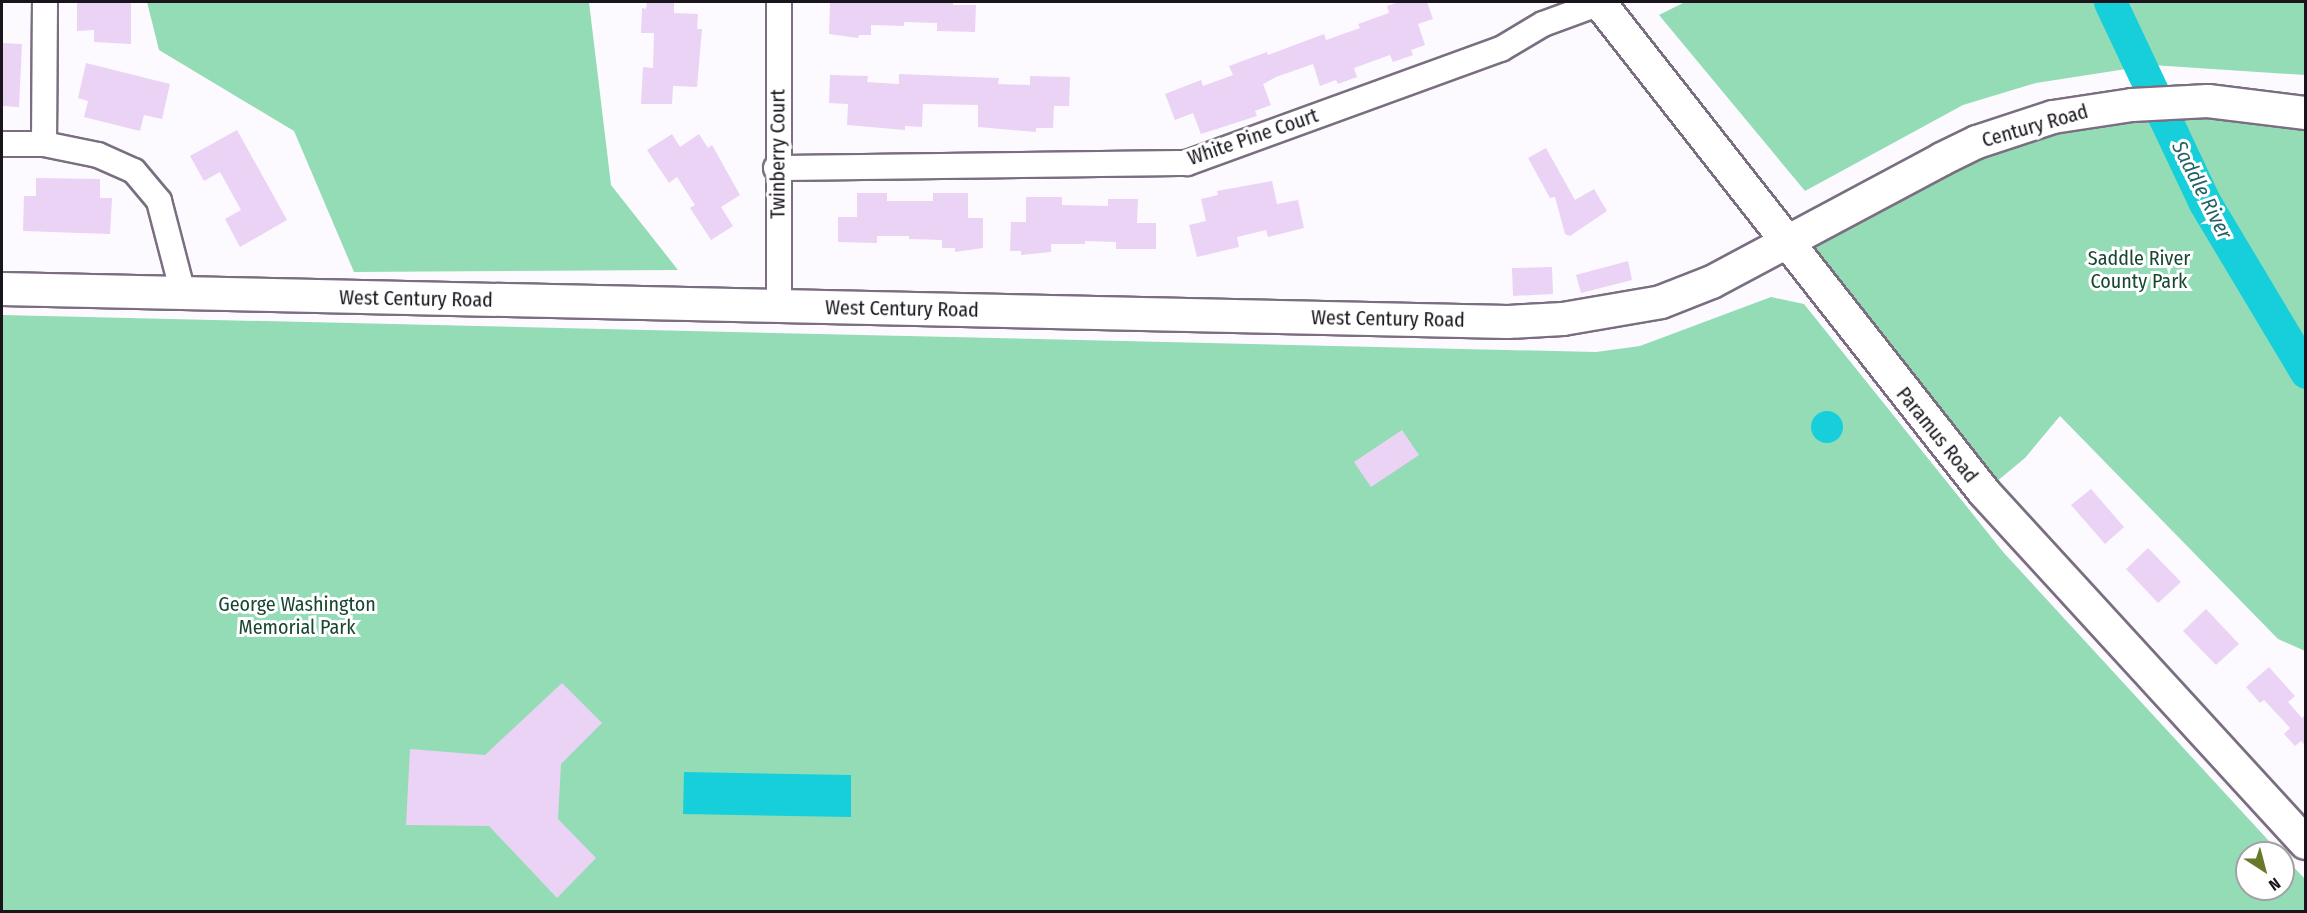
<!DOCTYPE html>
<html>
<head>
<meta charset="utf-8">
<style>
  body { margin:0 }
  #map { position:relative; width:2307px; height:913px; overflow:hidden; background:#fcfafe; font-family:"Fira Sans Condensed",sans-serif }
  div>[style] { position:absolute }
  .green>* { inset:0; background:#94dcb6 }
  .water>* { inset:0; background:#17cfda }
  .round { border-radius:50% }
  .river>* { height:33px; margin:-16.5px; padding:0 16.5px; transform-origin:16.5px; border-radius:16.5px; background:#17cfda }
  .building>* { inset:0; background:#ead3f5 }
  .roads { filter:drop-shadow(2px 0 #7b6e81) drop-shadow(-2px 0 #7b6e81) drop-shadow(0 2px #7b6e81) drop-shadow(0 -2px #7b6e81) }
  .minor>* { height:24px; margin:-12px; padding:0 12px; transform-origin:12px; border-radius:12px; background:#fff }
  .major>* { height:32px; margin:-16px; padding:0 16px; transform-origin:16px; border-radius:16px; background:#fff }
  span { translate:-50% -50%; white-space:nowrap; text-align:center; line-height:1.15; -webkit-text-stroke:6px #fff; paint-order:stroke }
  .street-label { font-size:20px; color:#1a151d }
  .park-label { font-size:20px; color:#174631 }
  .water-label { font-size:21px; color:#236267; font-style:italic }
  .frame { position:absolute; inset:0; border:3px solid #1a151d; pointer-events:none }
  .north { position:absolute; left:2235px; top:841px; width:60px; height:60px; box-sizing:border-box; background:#fff; border:2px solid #a3a1a5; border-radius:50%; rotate:144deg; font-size:16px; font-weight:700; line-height:24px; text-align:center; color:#1a151d }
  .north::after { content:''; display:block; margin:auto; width:21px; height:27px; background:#687a2a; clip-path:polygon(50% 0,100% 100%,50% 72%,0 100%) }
</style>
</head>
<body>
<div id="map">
  <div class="green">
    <i style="clip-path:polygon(147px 2px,589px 2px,611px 185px,678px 270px,354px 272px,294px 131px,159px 50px)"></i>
    <i style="clip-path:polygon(1685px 2px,2305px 2px,2305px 75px,2152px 65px,2036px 83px,1963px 105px,1805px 191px,1659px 15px)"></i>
    <i style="clip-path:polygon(2305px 113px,2305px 651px,2278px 639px,2060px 416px,2025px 458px,1984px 492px,1787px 240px,2053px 117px)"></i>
    <i style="clip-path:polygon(1771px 297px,1804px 304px,2004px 553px,2280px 853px,2247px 853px,2247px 889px,2283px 889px,2283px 856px,2306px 880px,2305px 912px,2px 912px,2px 315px,1596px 352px,1640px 346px)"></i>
  </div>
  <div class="water">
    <i class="round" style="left:1811px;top:411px;width:32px;height:32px"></i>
    <i style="clip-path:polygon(684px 772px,851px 775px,851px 817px,683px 814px)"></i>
  </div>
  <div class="river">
    <i style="left:2110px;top:2px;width:222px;rotate:64.7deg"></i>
    <i style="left:2205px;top:203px;width:197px;rotate:59.1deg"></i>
  </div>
  <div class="building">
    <i style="clip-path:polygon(77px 2px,131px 2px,131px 44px,94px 42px,94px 30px,77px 31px)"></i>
    <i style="clip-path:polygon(647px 2px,674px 2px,674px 13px,698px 14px,697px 29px,702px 29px,697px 87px,673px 86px,672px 104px,641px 104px,643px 67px,653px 68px,654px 33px,641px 33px,642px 8px,646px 9px)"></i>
    <i style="clip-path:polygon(953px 2px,953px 5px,976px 5px,975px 32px,937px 31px,937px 23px,904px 22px,904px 26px,871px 25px,871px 35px,859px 35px,858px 38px,829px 34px,830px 3px)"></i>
    <i style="clip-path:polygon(1400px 2px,1427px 2px,1433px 19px,1418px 24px,1425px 45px,1411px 50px,1413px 55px,1393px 62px,1390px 55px,1354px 68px,1357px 77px,1338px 84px,1336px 80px,1320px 86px,1313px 64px,1276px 77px,1263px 84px,1271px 105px,1255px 111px,1257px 116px,1201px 134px,1193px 113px,1175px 120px,1165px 94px,1201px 80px,1203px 86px,1233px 75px,1229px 66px,1267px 52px,1268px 55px,1324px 34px,1326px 40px,1360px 28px,1358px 24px,1389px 13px,1387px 6px)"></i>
    <i style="clip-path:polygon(2px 43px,22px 44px,19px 107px,2px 106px)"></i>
    <i style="clip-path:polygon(86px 63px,170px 84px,162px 119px,144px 115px,140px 131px,84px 117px,88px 101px,78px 98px)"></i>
    <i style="clip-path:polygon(899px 74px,999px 78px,998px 84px,1030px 85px,1030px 76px,1070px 77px,1069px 106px,1054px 106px,1053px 128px,1036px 128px,1036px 132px,978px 127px,978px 105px,923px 104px,922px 127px,905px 126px,905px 130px,847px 125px,848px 104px,829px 103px,830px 75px,868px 76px,867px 82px,899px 84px)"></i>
    <i style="clip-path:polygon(237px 130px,287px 220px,240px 247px,225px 219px,241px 210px,220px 172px,204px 181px,190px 156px)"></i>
    <i style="clip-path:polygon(672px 134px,680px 147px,699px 134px,708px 148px,712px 145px,740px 195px,721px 207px,733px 226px,711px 240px,690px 208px,695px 205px,677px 177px,669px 183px,647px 150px)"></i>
    <i style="clip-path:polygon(1546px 148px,1575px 200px,1594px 189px,1607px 211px,1570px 236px,1565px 234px,1555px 197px,1550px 198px,1528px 158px)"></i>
    <i style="clip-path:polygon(36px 178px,100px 179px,100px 198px,112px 198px,110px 234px,23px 231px,24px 196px,36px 196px)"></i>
    <i style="clip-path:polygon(1272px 181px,1277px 204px,1298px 200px,1304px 228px,1268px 237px,1266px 230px,1237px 237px,1239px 247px,1197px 257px,1189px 225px,1206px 221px,1201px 199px,1218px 195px,1217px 191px)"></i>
    <i style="clip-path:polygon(857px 193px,887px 193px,887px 201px,933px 201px,933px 193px,968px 193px,968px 218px,983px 218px,983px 248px,955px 252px,955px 248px,942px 248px,942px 240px,909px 239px,909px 236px,877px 236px,877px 243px,838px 242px,838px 217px,857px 217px)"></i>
    <i style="clip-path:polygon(1026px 197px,1062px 197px,1062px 205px,1108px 206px,1108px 199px,1138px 199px,1137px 223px,1156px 223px,1156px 249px,1116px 249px,1116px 242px,1085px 241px,1085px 244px,1051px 244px,1051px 252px,1021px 255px,1021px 251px,1010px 251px,1011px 222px,1026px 222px)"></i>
    <i style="clip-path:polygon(1628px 261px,1632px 280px,1581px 293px,1576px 275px)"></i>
    <i style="clip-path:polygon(1552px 267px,1553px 294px,1513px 296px,1512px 268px)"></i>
    <i style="clip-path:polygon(1402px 430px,1419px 455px,1371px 487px,1354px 462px)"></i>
    <i style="clip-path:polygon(2091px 489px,2124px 527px,2105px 544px,2071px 505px)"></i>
    <i style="clip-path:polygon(2148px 548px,2181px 582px,2158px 603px,2126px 569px)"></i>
    <i style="clip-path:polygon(2206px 609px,2239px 644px,2216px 665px,2183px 631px)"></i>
    <i style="clip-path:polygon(2269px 667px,2295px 696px,2288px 702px,2302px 718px,2306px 715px,2306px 746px,2301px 741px,2295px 746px,2284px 734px,2290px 728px,2264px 700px,2260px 703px,2246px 687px)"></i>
    <i style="clip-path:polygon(562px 683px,602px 723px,561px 764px,558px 819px,596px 858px,557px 898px,489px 826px,406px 825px,410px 749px,485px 755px)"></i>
  </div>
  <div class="roads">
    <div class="minor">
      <i style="left:2px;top:144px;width:42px"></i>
      <i style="left:44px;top:144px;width:55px;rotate:11.5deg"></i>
      <i style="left:98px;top:155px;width:39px;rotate:24deg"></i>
      <i style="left:134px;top:171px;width:39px;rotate:50deg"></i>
      <i style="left:159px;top:201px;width:95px;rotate:75.4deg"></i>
      <i style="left:44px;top:144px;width:142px;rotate:-89.6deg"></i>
      <i style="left:776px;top:168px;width:411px;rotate:-0.7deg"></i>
      <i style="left:1187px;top:163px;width:334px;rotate:-20deg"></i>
      <i style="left:1501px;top:49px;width:49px;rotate:-30.8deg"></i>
      <i style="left:1543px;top:24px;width:61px;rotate:-20.2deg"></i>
      <i style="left:779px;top:307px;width:305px;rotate:-90deg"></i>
    </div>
    <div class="major">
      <i style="left:1599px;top:2px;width:623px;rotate:51.84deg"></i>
      <i style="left:1984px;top:492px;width:476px;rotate:47.5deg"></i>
      <i style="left:2px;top:289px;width:1506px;rotate:1.26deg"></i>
      <i style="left:1508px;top:322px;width:55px;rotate:-3.1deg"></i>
      <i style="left:1563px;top:319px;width:99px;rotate:-9.8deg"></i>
      <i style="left:1661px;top:302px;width:55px;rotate:-21.4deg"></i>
      <i style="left:1712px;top:282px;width:261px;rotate:-28.1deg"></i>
      <i style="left:1942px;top:159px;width:39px;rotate:-26deg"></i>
      <i style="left:1977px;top:142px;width:80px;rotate:-18.2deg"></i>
      <i style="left:2053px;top:117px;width:80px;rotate:-8.6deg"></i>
      <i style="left:2132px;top:105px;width:76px;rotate:-3deg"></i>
      <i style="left:2208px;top:101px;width:99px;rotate:7deg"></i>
    </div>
  </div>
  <div class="street-label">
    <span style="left:2035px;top:126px;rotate:-16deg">Century Road</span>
    <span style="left:1253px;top:137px;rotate:-19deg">White Pine Court</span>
    <span style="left:778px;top:154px;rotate:-90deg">Twinberry Court</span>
    <span style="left:416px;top:299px;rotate:1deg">West Century Road</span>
    <span style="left:902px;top:309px;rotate:1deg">West Century Road</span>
    <span style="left:1388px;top:319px;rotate:1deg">West Century Road</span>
    <span style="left:1937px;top:435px;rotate:51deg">Paramus Road</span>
  </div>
  <div class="park-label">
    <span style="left:2139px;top:270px">Saddle River<br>County Park</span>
    <span style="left:297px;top:616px">George Washington<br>Memorial Park</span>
  </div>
  <div class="water-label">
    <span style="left:2202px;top:190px;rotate:63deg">Saddle River</span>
  </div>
  <div class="frame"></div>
  <div class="north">N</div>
</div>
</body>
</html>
